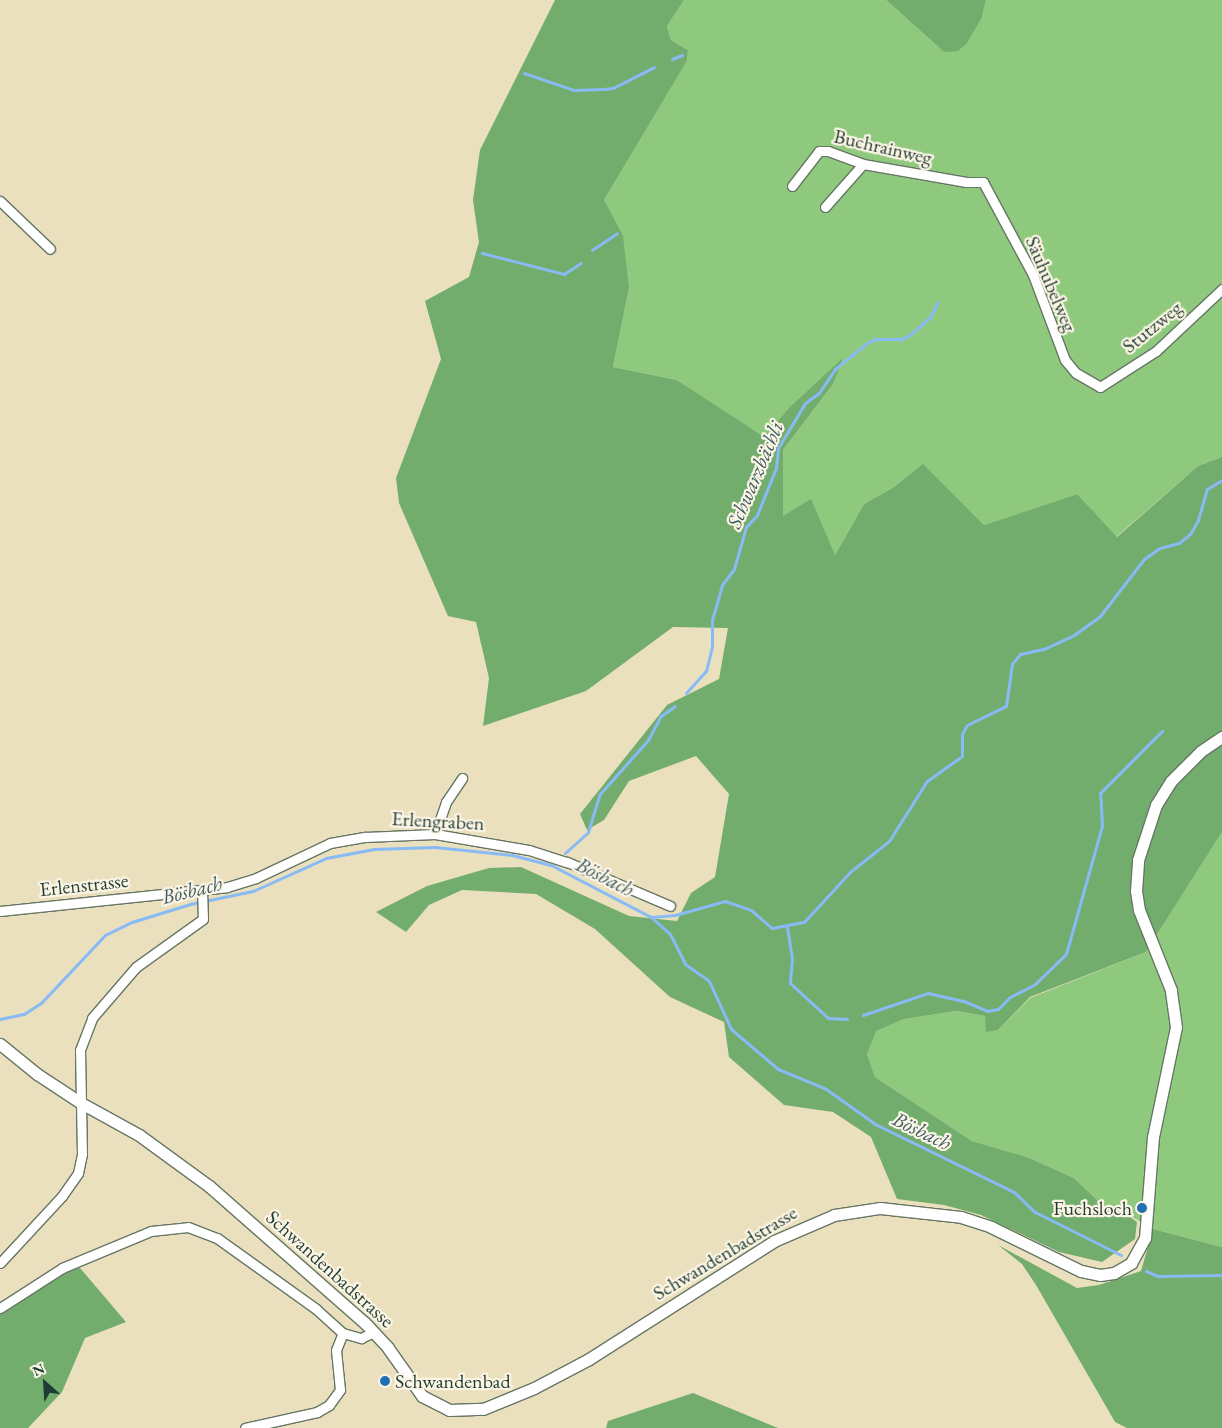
<!DOCTYPE html>
<html>
<head>
<meta charset="utf-8">
<style>
  body { margin:0 }
  #map { position:relative; width:1222px; height:1428px; overflow:hidden; background:#eae0be; font-family:"EB Garamond",serif }
  div>[style] { position:absolute }
  .green>* { inset:0; background:#8fc97e }
  .forest>* { inset:0; background:#73ad6d }
  .stream>* { height:3px; margin:-1.5px; padding:0 1.5px; transform-origin:1.5px; border-radius:1.5px; background:#88baf5 }
  .roads { filter:drop-shadow(1px 0 #667664) drop-shadow(-1px 0 #667664) drop-shadow(0 1px #667664) drop-shadow(0 -1px #667664) }
  .street>* { height:9px; margin:-4.5px; padding:0 4.5px; transform-origin:4.5px; border-radius:4.5px; background:#fff }
  .secondary>* { height:11px; margin:-5.5px; padding:0 5.5px; transform-origin:5.5px; border-radius:5.5px; background:#fff }
  .dots>* { width:14px; height:14px; translate:-50% -50%; box-sizing:border-box; border:2px solid #fcf5e5; border-radius:50% }
  span { translate:-50% -50%; white-space:nowrap; text-align:center; line-height:1.15; -webkit-text-stroke:4.5px #fcf5e5; paint-order:stroke }
  .street-label { font-size:20px; color:#1f3d34 }
  .poi-label { font-size:20px; color:#1f3d34 }
  .right { translate:-100% -50%; text-align:right }
  .left { translate:0 -50%; text-align:left }
  .water-label { font-size:21px; color:#395c64; font-style:italic }
  .north { position:absolute; left:20px; top:1358px; width:50px; height:50px; -webkit-text-stroke:4px #fcf5e5; paint-order:stroke; rotate:334deg; font-size:14px; font-weight:700; line-height:20px; text-align:center; color:#1f3d34 }
  .north::after { content:''; display:block; margin:auto; width:18px; height:22px; background:#1f3d34; clip-path:polygon(50% 0,100% 100%,50% 72%,0 100%) }
</style>
</head>
<body>
<div id="map">
  <div class="green">
    <i style="clip-path:polygon(684px 0,886px 0,944px 52px,982px 17px,986px 0,1222px 0,1222px 457px,1198px 466px,1116px 537px,1077px 494px,984px 525px,923px 465px,894px 487px,864px 504px,835px 555px,783px 516px,783px 450px,833px 384px,789px 408px,764px 438px,677px 380px,613px 367px,629px 288px,604px 200px,687px 61px,688px 50px,671px 40px,667px 26px)"></i>
    <i style="clip-path:polygon(1222px 832px,1222px 1247px,1153px 1229px,1122px 1211px,1113px 1215px,1074px 1178px,1027px 1157px,972px 1141px,875px 1077px,867px 1054px,875px 1031px,904px 1019px,957px 1011px,985px 1016px,998px 1030px,1030px 998px,1146px 952px)"></i>
  </div>
  <div class="forest">
    <i style="clip-path:polygon(555px 0,684px 0,667px 26px,671px 40px,688px 50px,687px 61px,604px 200px,623px 236px,629px 288px,613px 367px,677px 380px,764px 437px,789px 408px,843px 358px,833px 384px,783px 450px,783px 516px,811px 499px,835px 555px,864px 504px,894px 487px,923px 464px,984px 525px,1077px 494px,1117px 537px,1198px 466px,1222px 457px,1222px 832px,1146px 952px,1030px 997px,998px 1030px,986px 1032px,985px 1016px,957px 1011px,904px 1019px,876px 1031px,867px 1054px,875px 1077px,972px 1141px,1027px 1157px,1074px 1178px,1113px 1215px,1122px 1211px,1137px 1222px,1135px 1239px,1102px 1262px,1059px 1252px,981px 1215px,944px 1205px,897px 1199px,871px 1137px,833px 1112px,784px 1105px,729px 1057px,724px 1022px,670px 997px,595px 929px,536px 894px,462px 890px,429px 905px,406px 932px,376px 912px,427px 886px,489px 868px,521px 867px,629px 916px,677px 921px,691px 893px,715px 877px,729px 794px,696px 756px,629px 781px,604px 820px,587px 830px,580px 814px,667px 705px,719px 679px,728px 628px,673px 627px,586px 691px,483px 726px,489px 678px,476px 622px,448px 616px,399px 503px,396px 478px,441px 359px,425px 301px,469px 277px,479px 242px,473px 200px,480px 150px)"></i>
    <i style="clip-path:polygon(886px 0,986px 0,982px 17px,967px 43px,958px 51px,944px 52px)"></i>
    <i style="clip-path:polygon(1153px 1229px,1222px 1247px,1222px 1428px,1127px 1428px,1115px 1422px,1036px 1285px,1022px 1264px,998px 1245px,1077px 1288px,1099px 1285px,1141px 1271px)"></i>
    <i style="clip-path:polygon(80px 1268px,126px 1322px,85px 1338px,62px 1392px,28px 1428px,0 1428px,0 1313px,66px 1270px)"></i>
    <i style="clip-path:polygon(693px 1393px,778px 1428px,606px 1428px,608px 1421px)"></i>
  </div>
  <div class="stream">
    <i style="left:672px;top:59px;width:11px;rotate:-22deg"></i>
    <i style="left:524px;top:73px;width:53px;rotate:18.8deg"></i>
    <i style="left:574px;top:90px;width:29px;rotate:-2deg"></i>
    <i style="left:603px;top:89px;width:10px;rotate:-6deg"></i>
    <i style="left:613px;top:88px;width:46px;rotate:-27.1deg"></i>
    <i style="left:592px;top:250px;width:30px;rotate:-34deg"></i>
    <i style="left:482px;top:253px;width:85px;rotate:14.4deg"></i>
    <i style="left:564px;top:274px;width:20px;rotate:-33deg"></i>
    <i style="left:686px;top:693px;width:30px;rotate:-48deg"></i>
    <i style="left:706px;top:671px;width:25px;rotate:-76deg"></i>
    <i style="left:712px;top:647px;width:27px;rotate:-90deg"></i>
    <i style="left:712px;top:620px;width:36px;rotate:-74deg"></i>
    <i style="left:722px;top:585px;width:20px;rotate:-53deg"></i>
    <i style="left:734px;top:569px;width:44px;rotate:-74.1deg"></i>
    <i style="left:746px;top:527px;width:16px;rotate:-47deg"></i>
    <i style="left:757px;top:515px;width:51px;rotate:-68deg"></i>
    <i style="left:776px;top:468px;width:20px;rotate:-84deg"></i>
    <i style="left:778px;top:448px;width:52px;rotate:-59deg"></i>
    <i style="left:805px;top:403px;width:17px;rotate:-36deg"></i>
    <i style="left:819px;top:393px;width:29px;rotate:-56deg"></i>
    <i style="left:835px;top:369px;width:41px;rotate:-39.1deg"></i>
    <i style="left:867px;top:343px;width:10px;rotate:-24deg"></i>
    <i style="left:876px;top:339px;width:26px"></i>
    <i style="left:902px;top:339px;width:10px;rotate:-29deg"></i>
    <i style="left:911px;top:334px;width:25px;rotate:-42deg"></i>
    <i style="left:930px;top:317px;width:17px;rotate:-62deg"></i>
    <i style="left:565px;top:853px;width:31px;rotate:-42deg"></i>
    <i style="left:588px;top:832px;width:39px;rotate:-73deg"></i>
    <i style="left:599px;top:795px;width:74px;rotate:-48.3deg"></i>
    <i style="left:648px;top:740px;width:27px;rotate:-62deg"></i>
    <i style="left:661px;top:716px;width:17px;rotate:-36deg"></i>
    <i style="left:651px;top:917px;width:24px;rotate:-5deg"></i>
    <i style="left:675px;top:915px;width:52px;rotate:-15.6deg"></i>
    <i style="left:725px;top:901px;width:28px;rotate:19deg"></i>
    <i style="left:751px;top:910px;width:28px;rotate:41deg"></i>
    <i style="left:772px;top:928px;width:33px;rotate:-11deg"></i>
    <i style="left:804px;top:922px;width:68px;rotate:-47.4deg"></i>
    <i style="left:850px;top:872px;width:50px;rotate:-38.5deg"></i>
    <i style="left:889px;top:841px;width:71px;rotate:-57.7deg"></i>
    <i style="left:927px;top:781px;width:43px;rotate:-35.5deg"></i>
    <i style="left:962px;top:756px;width:22px;rotate:-90deg"></i>
    <i style="left:962px;top:734px;width:10px;rotate:-61deg"></i>
    <i style="left:967px;top:725px;width:43px;rotate:-26deg"></i>
    <i style="left:1006px;top:706px;width:42px;rotate:-81.9deg"></i>
    <i style="left:1012px;top:664px;width:13px;rotate:-51deg"></i>
    <i style="left:1020px;top:654px;width:25px;rotate:-12deg"></i>
    <i style="left:1044px;top:649px;width:33px;rotate:-25deg"></i>
    <i style="left:1074px;top:635px;width:32px;rotate:-36deg"></i>
    <i style="left:1100px;top:616px;width:72px;rotate:-52.3deg"></i>
    <i style="left:1144px;top:559px;width:19px;rotate:-35deg"></i>
    <i style="left:1160px;top:548px;width:20px;rotate:-15deg"></i>
    <i style="left:1179px;top:543px;width:14px;rotate:-39deg"></i>
    <i style="left:1190px;top:534px;width:16px;rotate:-60deg"></i>
    <i style="left:1198px;top:520px;width:32px;rotate:-74deg"></i>
    <i style="left:1207px;top:489px;width:17px;rotate:-31deg"></i>
    <i style="left:787px;top:927px;width:32px;rotate:81deg"></i>
    <i style="left:792px;top:959px;width:24px;rotate:95deg"></i>
    <i style="left:790px;top:983px;width:52px;rotate:42.6deg"></i>
    <i style="left:828px;top:1018px;width:19px;rotate:3deg"></i>
    <i style="left:863px;top:1015px;width:69px;rotate:-18.7deg"></i>
    <i style="left:928px;top:993px;width:37px;rotate:13deg"></i>
    <i style="left:964px;top:1001px;width:25px;rotate:23deg"></i>
    <i style="left:987px;top:1011px;width:11px;rotate:-10deg"></i>
    <i style="left:998px;top:1009px;width:17px;rotate:-45deg"></i>
    <i style="left:1010px;top:997px;width:28px;rotate:-27deg"></i>
    <i style="left:1035px;top:984px;width:43px;rotate:-44.1deg"></i>
    <i style="left:1066px;top:954px;width:133px;rotate:-74.3deg"></i>
    <i style="left:1102px;top:826px;width:33px;rotate:-93deg"></i>
    <i style="left:1100px;top:793px;width:88px;rotate:-45deg"></i>
    <i style="left:0;top:1019px;width:25px;rotate:-12deg"></i>
    <i style="left:24px;top:1014px;width:20px;rotate:-33deg"></i>
    <i style="left:41px;top:1003px;width:93px;rotate:-46.7deg"></i>
    <i style="left:105px;top:935px;width:30px;rotate:-26deg"></i>
    <i style="left:132px;top:922px;width:61px;rotate:-17.2deg"></i>
    <i style="left:190px;top:904px;width:64px;rotate:-11.7deg"></i>
    <i style="left:253px;top:891px;width:80px;rotate:-24.3deg"></i>
    <i style="left:326px;top:858px;width:49px;rotate:-10.6deg"></i>
    <i style="left:374px;top:849px;width:61px;rotate:-1.9deg"></i>
    <i style="left:435px;top:847px;width:77px;rotate:5.9deg"></i>
    <i style="left:512px;top:855px;width:40px;rotate:14.4deg"></i>
    <i style="left:551px;top:865px;width:113px;rotate:27.5deg"></i>
    <i style="left:651px;top:917px;width:25px;rotate:42deg"></i>
    <i style="left:670px;top:934px;width:34px;rotate:63deg"></i>
    <i style="left:685px;top:964px;width:29px;rotate:35deg"></i>
    <i style="left:709px;top:981px;width:53px;rotate:65.4deg"></i>
    <i style="left:731px;top:1029px;width:62px;rotate:40.4deg"></i>
    <i style="left:778px;top:1069px;width:52px;rotate:22.6deg"></i>
    <i style="left:826px;top:1089px;width:60px;rotate:35.5deg"></i>
    <i style="left:875px;top:1124px;width:155px;rotate:26.1deg"></i>
    <i style="left:1014px;top:1192px;width:29px;rotate:44deg"></i>
    <i style="left:1035px;top:1212px;width:96px;rotate:26.6deg"></i>
    <i style="left:1146px;top:1271px;width:13px;rotate:23deg"></i>
    <i style="left:1158px;top:1276px;width:64px;rotate:-0.9deg"></i>
  </div>
  <div class="roads">
    <div class="street">
      <i style="left:792px;top:186px;width:44px;rotate:-52.4deg"></i>
      <i style="left:819px;top:151px;width:9px"></i>
      <i style="left:828px;top:151px;width:37px;rotate:20deg"></i>
      <i style="left:863px;top:164px;width:105px;rotate:9.9deg"></i>
      <i style="left:966px;top:182px;width:17px"></i>
      <i style="left:983px;top:182px;width:106px;rotate:61.7deg"></i>
      <i style="left:1033px;top:275px;width:91px;rotate:69.4deg"></i>
      <i style="left:1065px;top:360px;width:17px;rotate:50deg"></i>
      <i style="left:1076px;top:373px;width:28px;rotate:30deg"></i>
      <i style="left:1100px;top:387px;width:67px;rotate:-32.7deg"></i>
      <i style="left:1156px;top:351px;width:91px;rotate:-43.2deg"></i>
      <i style="left:0;top:201px;width:69px;rotate:43.8deg"></i>
      <i style="left:825px;top:207px;width:57px;rotate:-48.5deg"></i>
      <i style="left:435px;top:834px;width:34px;rotate:-71deg"></i>
      <i style="left:446px;top:802px;width:29px;rotate:-56deg"></i>
      <i style="left:0;top:911px;width:228px;rotate:-6deg"></i>
      <i style="left:227px;top:887px;width:30px;rotate:-17deg"></i>
      <i style="left:256px;top:878px;width:82px;rotate:-25.3deg"></i>
      <i style="left:330px;top:843px;width:36px;rotate:-10deg"></i>
      <i style="left:365px;top:837px;width:70px;rotate:-2.5deg"></i>
      <i style="left:435px;top:834px;width:95px;rotate:9.7deg"></i>
      <i style="left:529px;top:850px;width:40px;rotate:18deg"></i>
      <i style="left:567px;top:862px;width:112px;rotate:23.1deg"></i>
      <i style="left:0;top:1263px;width:91px;rotate:-47.2deg"></i>
      <i style="left:62px;top:1196px;width:28px;rotate:-55deg"></i>
      <i style="left:78px;top:1173px;width:19px;rotate:-78deg"></i>
      <i style="left:82px;top:1154px;width:104px;rotate:-91.1deg"></i>
      <i style="left:80px;top:1050px;width:34px;rotate:-69deg"></i>
      <i style="left:92px;top:1018px;width:67px;rotate:-49.2deg"></i>
      <i style="left:136px;top:967px;width:82px;rotate:-35.6deg"></i>
      <i style="left:203px;top:919px;width:28px;rotate:-92deg"></i>
      <i style="left:0;top:1308px;width:74px;rotate:-32.8deg"></i>
      <i style="left:62px;top:1268px;width:96px;rotate:-22.6deg"></i>
      <i style="left:151px;top:1231px;width:37px;rotate:-6deg"></i>
      <i style="left:188px;top:1227px;width:31px;rotate:21deg"></i>
      <i style="left:217px;top:1238px;width:122px;rotate:35.6deg"></i>
      <i style="left:316px;top:1309px;width:36px;rotate:42deg"></i>
      <i style="left:343px;top:1333px;width:19px;rotate:16deg"></i>
      <i style="left:361px;top:1338px;width:14px;rotate:-25deg"></i>
      <i style="left:245px;top:1428px;width:74px;rotate:-12.5deg"></i>
      <i style="left:317px;top:1412px;width:14px;rotate:-30deg"></i>
      <i style="left:329px;top:1405px;width:19px;rotate:-54deg"></i>
      <i style="left:340px;top:1390px;width:40px;rotate:-95.7deg"></i>
      <i style="left:336px;top:1350px;width:18px;rotate:-68deg"></i>
    </div>
    <div class="secondary">
      <i style="left:0;top:1044px;width:48px;rotate:39deg"></i>
      <i style="left:37px;top:1074px;width:53px;rotate:33.4deg"></i>
      <i style="left:81px;top:1103px;width:66px;rotate:28.9deg"></i>
      <i style="left:139px;top:1135px;width:87px;rotate:36.1deg"></i>
      <i style="left:209px;top:1186px;width:208px;rotate:41.3deg"></i>
      <i style="left:365px;top:1323px;width:34px;rotate:47deg"></i>
      <i style="left:388px;top:1348px;width:59px;rotate:54.7deg"></i>
      <i style="left:422px;top:1396px;width:30px;rotate:27deg"></i>
      <i style="left:449px;top:1410px;width:34px;rotate:-2deg"></i>
      <i style="left:483px;top:1409px;width:55px;rotate:-22.4deg"></i>
      <i style="left:534px;top:1388px;width:62px;rotate:-27.8deg"></i>
      <i style="left:589px;top:1359px;width:219px;rotate:-32.5deg"></i>
      <i style="left:774px;top:1241px;width:65px;rotate:-23.4deg"></i>
      <i style="left:834px;top:1215px;width:47px;rotate:-8.7deg"></i>
      <i style="left:880px;top:1208px;width:81px;rotate:6.3deg"></i>
      <i style="left:961px;top:1217px;width:32px;rotate:18deg"></i>
      <i style="left:991px;top:1227px;width:100px;rotate:26.1deg"></i>
      <i style="left:1081px;top:1271px;width:19px;rotate:12deg"></i>
      <i style="left:1100px;top:1275px;width:14px;rotate:-8deg"></i>
      <i style="left:1114px;top:1273px;width:20px;rotate:-30deg"></i>
      <i style="left:1131px;top:1263px;width:29px;rotate:-61deg"></i>
      <i style="left:1145px;top:1238px;width:101px;rotate:-85.5deg"></i>
      <i style="left:1153px;top:1137px;width:112px;rotate:-78.2deg"></i>
      <i style="left:1176px;top:1027px;width:37px;rotate:-98deg"></i>
      <i style="left:1171px;top:990px;width:86px;rotate:-111.8deg"></i>
      <i style="left:1139px;top:910px;width:19px;rotate:-99deg"></i>
      <i style="left:1136px;top:891px;width:31px;rotate:-86deg"></i>
      <i style="left:1138px;top:860px;width:58px;rotate:-71.9deg"></i>
      <i style="left:1156px;top:805px;width:28px;rotate:-58deg"></i>
      <i style="left:1171px;top:781px;width:42px;rotate:-45deg"></i>
      <i style="left:1201px;top:751px;width:25px;rotate:-34deg"></i>
    </div>
  </div>
  <div class="dots">
    <i style="left:1142px;top:1208px;background:#1f6fb2"></i>
    <i style="left:385px;top:1381px;background:#1f6fb2"></i>
  </div>
  <div class="street-label">
    <span style="left:883px;top:147px;rotate:13deg">Buchrainweg</span>
    <span style="left:1051px;top:284px;rotate:67deg">Säuhubelweg</span>
    <span style="left:1152px;top:327px;rotate:-39deg">Stutzweg</span>
    <span style="left:438px;top:821px;rotate:3deg">Erlengraben</span>
    <span style="left:84px;top:885px;rotate:-6deg">Erlenstrasse</span>
    <span style="left:725px;top:1253px;rotate:-31deg">Schwandenbadstrasse</span>
    <span style="left:330px;top:1269px;rotate:42deg">Schwandenbadstrasse</span>
  </div>
  <div class="poi-label">
    <span class="right" style="left:1132px;top:1208px">Fuchsloch</span>
    <span class="left" style="left:395px;top:1381px">Schwandenbad</span>
  </div>
  <div class="water-label">
    <span style="left:755px;top:475px;rotate:-67deg">Schwarzbächli</span>
    <span style="left:605px;top:877px;rotate:27deg">Bösbach</span>
    <span style="left:192px;top:890px;rotate:-14deg">Bösbach</span>
    <span style="left:922px;top:1131px;rotate:26deg">Bösbach</span>
  </div>
  <div class="north">N</div>
</div>
</body>
</html>
